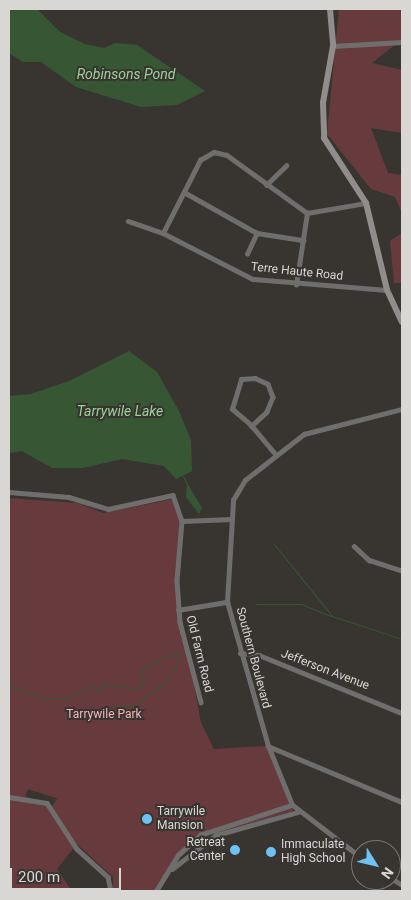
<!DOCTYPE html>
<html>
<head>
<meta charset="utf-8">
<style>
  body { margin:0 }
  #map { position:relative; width:411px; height:900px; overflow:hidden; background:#383531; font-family:Roboto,sans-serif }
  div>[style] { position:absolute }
  .green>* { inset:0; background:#673b3d }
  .water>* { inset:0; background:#375734 }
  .stream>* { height:1px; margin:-0.5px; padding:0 0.5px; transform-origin:0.5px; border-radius:0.5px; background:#375734 }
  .street>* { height:4.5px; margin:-2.25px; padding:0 2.25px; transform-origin:2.25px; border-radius:2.25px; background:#706e6d }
  .secondary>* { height:6px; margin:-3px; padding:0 3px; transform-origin:3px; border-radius:3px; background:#918d8b }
  .dots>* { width:14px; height:14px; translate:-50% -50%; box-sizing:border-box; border:2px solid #383531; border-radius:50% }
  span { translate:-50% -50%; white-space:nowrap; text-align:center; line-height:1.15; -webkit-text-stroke:4px #383531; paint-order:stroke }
  .street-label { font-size:12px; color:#d8d7d4 }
  .park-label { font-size:12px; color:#f6b3b4 }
  .poi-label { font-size:12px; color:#d8d7d4 }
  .left { translate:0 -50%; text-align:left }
  .right { translate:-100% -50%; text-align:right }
  .water-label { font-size:14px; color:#9bd197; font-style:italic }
  .frame { position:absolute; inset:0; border:10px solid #d8d7d4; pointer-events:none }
  .north { position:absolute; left:351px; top:840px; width:50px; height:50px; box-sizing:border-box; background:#383531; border:1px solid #787672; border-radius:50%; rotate:126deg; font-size:14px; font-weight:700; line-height:20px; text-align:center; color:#d8d7d4 }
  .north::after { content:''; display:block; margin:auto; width:18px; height:22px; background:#6ec2f3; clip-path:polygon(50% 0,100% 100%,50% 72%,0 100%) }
  .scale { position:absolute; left:10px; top:868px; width:111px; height:22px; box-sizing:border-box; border:2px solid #d8d7d4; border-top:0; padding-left:6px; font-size:15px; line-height:18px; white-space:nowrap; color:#d8d7d4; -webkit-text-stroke:4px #383531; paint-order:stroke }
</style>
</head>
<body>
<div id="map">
  <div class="green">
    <i style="clip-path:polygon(339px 9px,402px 9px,402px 39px,372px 63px,402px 70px,402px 133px,371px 128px,388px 173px,402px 175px,402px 213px,395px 197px,371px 189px,327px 134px)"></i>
    <i style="clip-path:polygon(402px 233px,402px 283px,394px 283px,390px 241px)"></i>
    <i style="clip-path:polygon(evenodd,9px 498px,77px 503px,103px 513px,174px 499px,182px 523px,177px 565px,180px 609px,201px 723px,214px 749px,266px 746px,293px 811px,204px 836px,178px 860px,157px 891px,113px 891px,113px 877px,77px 844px,57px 869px,72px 891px,9px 891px,9px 498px,28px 789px,56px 798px,57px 799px,52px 807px,25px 796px,28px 789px)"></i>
  </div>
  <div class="water">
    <i style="clip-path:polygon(9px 9px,37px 9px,60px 32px,85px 44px,104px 48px,115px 43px,137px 45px,205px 91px,177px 105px,141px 107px,76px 87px,41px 62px,23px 62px,9px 53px)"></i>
    <i style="clip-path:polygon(129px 351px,157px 372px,179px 411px,191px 440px,192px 471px,176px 479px,164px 466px,122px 459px,83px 468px,52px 468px,22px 451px,9px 453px,9px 396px,31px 394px,69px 381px)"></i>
    <i style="clip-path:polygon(187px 483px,202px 508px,199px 514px,186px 497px)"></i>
  </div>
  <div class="stream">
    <i style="left:183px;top:476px;width:9px;rotate:63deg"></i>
    <i style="left:274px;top:544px;width:92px;rotate:51.1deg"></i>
    <i style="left:332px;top:616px;width:74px;rotate:18.2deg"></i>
    <i style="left:256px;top:604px;width:45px"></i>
    <i style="left:301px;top:604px;width:32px;rotate:22deg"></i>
    <i style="left:9px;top:686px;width:39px;rotate:19deg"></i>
    <i style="left:46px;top:699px;width:23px;rotate:-2deg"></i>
    <i style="left:69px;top:698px;width:25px;rotate:-29deg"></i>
    <i style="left:91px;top:686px;width:9px;rotate:32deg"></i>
    <i style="left:99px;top:691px;width:9px;rotate:-58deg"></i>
    <i style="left:104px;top:683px;width:33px;rotate:11deg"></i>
    <i style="left:136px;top:689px;width:10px;rotate:-37deg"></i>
    <i style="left:144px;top:683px;width:13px;rotate:-108deg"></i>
    <i style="left:140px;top:671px;width:30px;rotate:-30deg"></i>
    <i style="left:166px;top:656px;width:15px;rotate:-8deg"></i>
    <i style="left:181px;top:654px;width:28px;rotate:117deg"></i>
    <i style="left:168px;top:679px;width:41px;rotate:140.9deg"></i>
    <i style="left:136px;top:705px;width:30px;rotate:176deg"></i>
  </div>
  <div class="street">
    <i style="left:333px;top:46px;width:69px;rotate:-3.3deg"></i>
    <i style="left:266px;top:185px;width:28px;rotate:-44deg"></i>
    <i style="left:184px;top:192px;width:84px;rotate:29.3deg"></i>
    <i style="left:257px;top:233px;width:47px;rotate:8.7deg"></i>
    <i style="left:128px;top:221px;width:37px;rotate:19deg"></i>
    <i style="left:163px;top:233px;width:101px;rotate:27.1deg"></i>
    <i style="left:253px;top:279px;width:134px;rotate:4.7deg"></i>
    <i style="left:163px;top:233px;width:82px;rotate:-63.1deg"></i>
    <i style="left:200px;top:160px;width:16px;rotate:-30deg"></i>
    <i style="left:214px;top:152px;width:13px;rotate:13deg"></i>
    <i style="left:227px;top:155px;width:99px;rotate:35.9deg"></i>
    <i style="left:247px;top:254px;width:23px;rotate:-65deg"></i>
    <i style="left:296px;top:285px;width:73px;rotate:-81.3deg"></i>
    <i style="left:307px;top:213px;width:60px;rotate:-9.6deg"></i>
    <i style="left:255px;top:378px;width:14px;rotate:25deg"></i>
    <i style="left:268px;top:384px;width:14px;rotate:69deg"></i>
    <i style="left:273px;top:397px;width:16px;rotate:112deg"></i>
    <i style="left:267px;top:412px;width:21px;rotate:137deg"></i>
    <i style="left:252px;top:426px;width:26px;rotate:-140deg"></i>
    <i style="left:232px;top:409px;width:31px;rotate:-73deg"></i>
    <i style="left:241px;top:379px;width:14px;rotate:-4deg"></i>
    <i style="left:252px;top:426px;width:38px;rotate:50deg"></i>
    <i style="left:9px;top:492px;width:60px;rotate:4.8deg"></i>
    <i style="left:69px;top:497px;width:41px;rotate:17.1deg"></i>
    <i style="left:108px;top:509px;width:66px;rotate:-12.2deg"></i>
    <i style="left:173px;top:495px;width:28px;rotate:71deg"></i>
    <i style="left:182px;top:521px;width:60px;rotate:94.8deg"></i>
    <i style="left:177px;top:581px;width:41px;rotate:85.8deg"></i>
    <i style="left:180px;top:622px;width:83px;rotate:75.3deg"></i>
    <i style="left:182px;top:521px;width:50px;rotate:-2.3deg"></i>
    <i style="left:354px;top:546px;width:21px;rotate:43deg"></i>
    <i style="left:369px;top:560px;width:35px;rotate:18deg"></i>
    <i style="left:178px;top:610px;width:50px;rotate:-9.3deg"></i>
    <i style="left:240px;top:653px;width:19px;rotate:6deg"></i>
    <i style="left:259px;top:655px;width:154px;rotate:22.1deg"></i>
    <i style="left:268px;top:746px;width:145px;rotate:22.7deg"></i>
    <i style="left:9px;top:797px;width:38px;rotate:9deg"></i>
    <i style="left:47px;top:803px;width:55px;rotate:56.9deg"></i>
    <i style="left:77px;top:849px;width:42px;rotate:42.1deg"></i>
    <i style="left:108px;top:877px;width:14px;rotate:78deg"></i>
    <i style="left:361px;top:858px;width:87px;rotate:-142.5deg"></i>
    <i style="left:292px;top:805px;width:64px;rotate:-112.1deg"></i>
    <i style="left:268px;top:746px;width:150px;rotate:-105.9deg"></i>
    <i style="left:227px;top:602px;width:102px;rotate:-86.6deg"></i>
    <i style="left:233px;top:500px;width:23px;rotate:-59deg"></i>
    <i style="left:245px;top:480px;width:75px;rotate:-37.9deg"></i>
    <i style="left:304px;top:434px;width:101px;rotate:-14.3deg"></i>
    <i style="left:172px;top:869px;width:56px;rotate:-37.7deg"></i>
    <i style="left:216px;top:835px;width:85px;rotate:-15.7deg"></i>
    <i style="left:391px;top:878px;width:13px;rotate:32deg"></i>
    <i style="left:156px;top:891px;width:42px;rotate:-58.6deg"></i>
    <i style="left:178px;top:855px;width:30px;rotate:-42deg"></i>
    <i style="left:200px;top:835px;width:97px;rotate:-18.1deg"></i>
  </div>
  <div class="secondary">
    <i style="left:330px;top:9px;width:37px;rotate:85deg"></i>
    <i style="left:333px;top:46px;width:58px;rotate:100deg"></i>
    <i style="left:323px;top:103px;width:35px;rotate:88deg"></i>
    <i style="left:324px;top:138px;width:77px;rotate:57.1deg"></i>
    <i style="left:366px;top:203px;width:89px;rotate:76.4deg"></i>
    <i style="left:387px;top:290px;width:35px;rotate:65deg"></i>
  </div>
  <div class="dots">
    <i style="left:147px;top:819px;background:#6ec2f3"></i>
    <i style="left:235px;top:850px;background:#6ec2f3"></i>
    <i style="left:271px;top:852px;background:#6ec2f3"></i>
  </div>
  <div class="street-label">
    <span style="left:297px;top:272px;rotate:6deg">Terre Haute Road</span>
    <span style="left:199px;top:654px;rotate:76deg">Old Farm Road</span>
    <span style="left:253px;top:658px;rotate:75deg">Southern Boulevard</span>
    <span style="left:325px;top:670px;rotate:21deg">Jefferson Avenue</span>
  </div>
  <div class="park-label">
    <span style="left:104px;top:715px">Tarrywile Park</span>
  </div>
  <div class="poi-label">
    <span class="left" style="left:157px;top:819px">Tarrywile<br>Mansion</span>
    <span class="right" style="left:225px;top:850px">Retreat<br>Center</span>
    <span class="left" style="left:281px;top:852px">Immaculate<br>High School</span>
  </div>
  <div class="water-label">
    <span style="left:126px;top:74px">Robinsons Pond</span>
    <span style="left:120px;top:411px">Tarrywile Lake</span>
  </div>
  <div class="frame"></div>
  <div class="north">N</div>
  <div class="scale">200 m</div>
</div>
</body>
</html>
